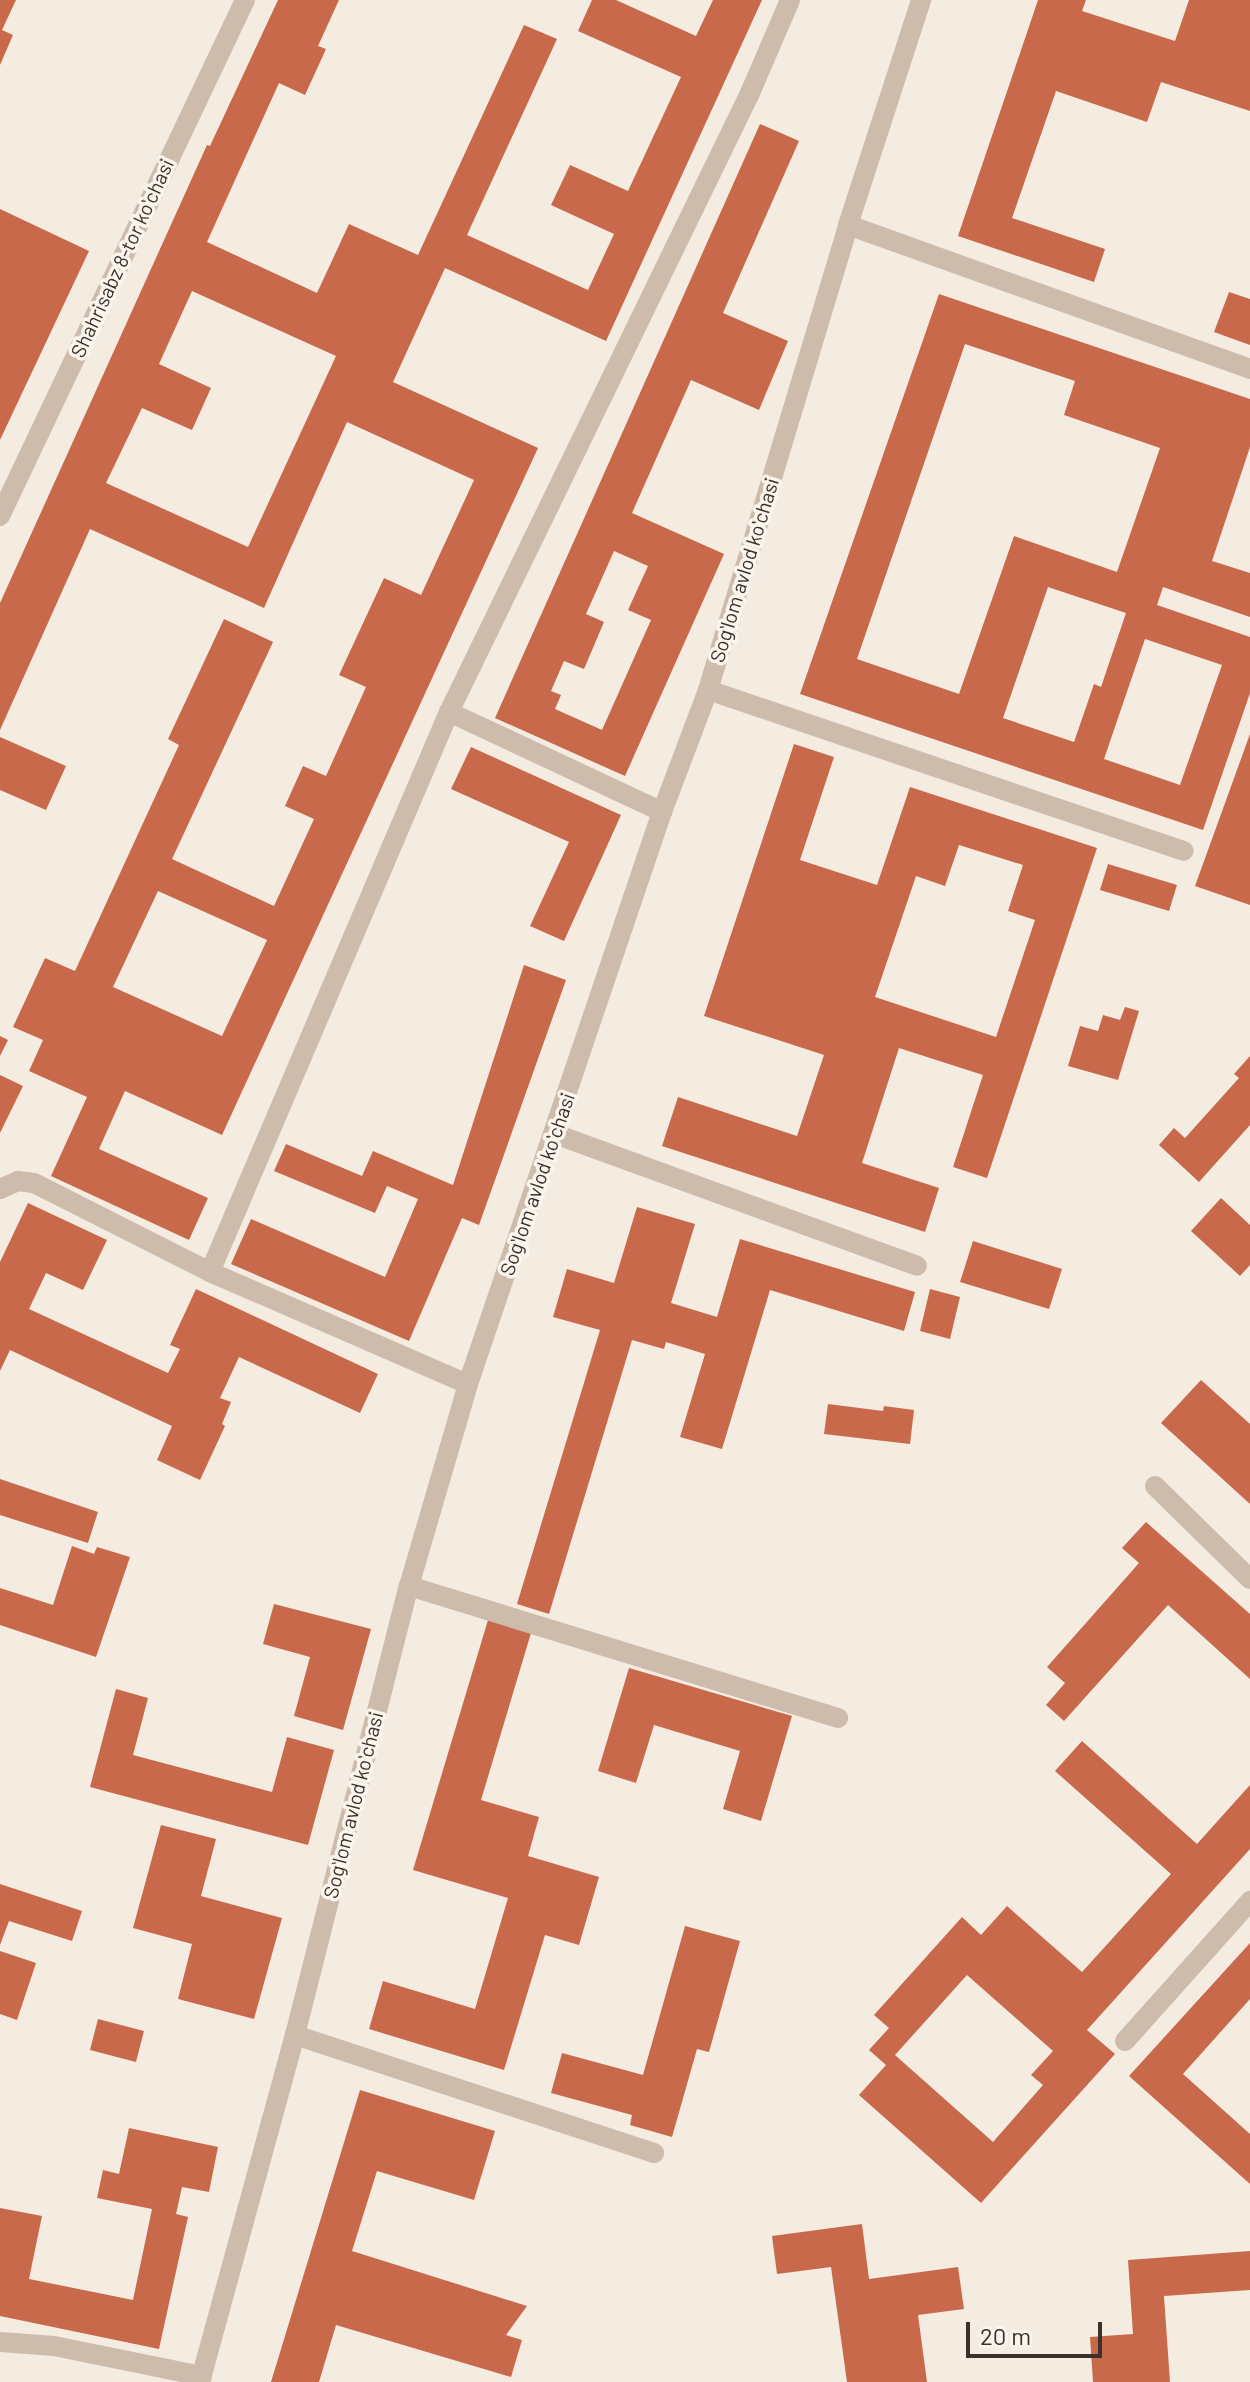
<!DOCTYPE html>
<html>
<head>
<meta charset="utf-8">
<style>
  body { margin:0 }
  #map { position:relative; width:1250px; height:2382px; overflow:hidden; background:#f4ebe1; font-family:Barlow,sans-serif }
  div>[style] { position:absolute }
  .building>* { inset:0; background:#c8694b }
  .minor>* { height:20px; margin:-10px; padding:0 10px; transform-origin:10px; border-radius:10px; background:#cdbbac }
  span { translate:-50% -50%; white-space:nowrap; text-align:center; line-height:1.15; -webkit-text-stroke:7px #fbf5ee; paint-order:stroke }
  .street-label { font-size:20px; color:#3b302b }
  .scale { position:absolute; left:966px; top:2322px; width:136px; height:36px; box-sizing:border-box; border:4px solid #3b302b; border-top:0; padding-left:10px; font-size:24px; line-height:28px; white-space:nowrap; color:#3b302b; -webkit-text-stroke:6px #fbf5ee; paint-order:stroke }
</style>
</head>
<body>
<div id="map">
  <div class="building">
    <i style="clip-path:polygon(0 0,16px 0,2px 30px,13px 35px,0 65px)"></i>
    <i style="clip-path:polygon(evenodd,278px 0,339px 0,318px 46px,326px 49px,305px 95px,279px 83px,207px 242px,317px 293px,349px 224px,418px 255px,524px 25px,557px 39px,467px 235px,588px 290px,614px 234px,551px 205px,570px 165px,628px 191px,681px 77px,578px 31px,592px 0,616px 0,696px 36px,713px 0,762px 0,606px 341px,445px 268px,393px 382px,538px 448px,222px 1135px,125px 1091px,99px 1149px,208px 1198px,189px 1240px,51px 1176px,87px 1097px,29px 1071px,43px 1040px,13px 1027px,45px 958px,75px 971px,179px 745px,168px 739px,224px 619px,273px 642px,172px 859px,274px 906px,314px 819px,285px 806px,303px 766px,326px 776px,366px 687px,339px 675px,384px 578px,421px 595px,474px 480px,347px 422px,264px 608px,90px 529px,0 730px,0 603px,207px 145px,210px 146px,278px 0,192px 291px,336px 356px,248px 547px,106px 483px,142px 408px,192px 430px,211px 388px,159px 364px,192px 291px,278px 0,158px 891px,267px 940px,222px 1036px,113px 987px,158px 891px)"></i>
    <i style="clip-path:polygon(1038px 0,1086px 0,1082px 11px,1175px 41px,1189px 0,1250px 0,1250px 111px,1161px 82px,1147px 122px,1056px 91px,1012px 218px,1105px 249px,1094px 282px,958px 236px)"></i>
    <i style="clip-path:polygon(evenodd,760px 124px,799px 141px,723px 313px,788px 341px,759px 410px,691px 380px,632px 513px,724px 554px,625px 776px,495px 718px,760px 124px,614px 551px,648px 566px,628px 610px,651px 620px,602px 730px,555px 709px,561px 695px,551px 691px,564px 661px,584px 669px,604px 622px,586px 614px,614px 551px)"></i>
    <i style="clip-path:polygon(0 209px,89px 251px,0 440px)"></i>
    <i style="clip-path:polygon(1229px 292px,1250px 299px,1250px 345px,1214px 332px)"></i>
    <i style="clip-path:polygon(evenodd,939px 294px,1250px 399px,1250px 447px,1212px 561px,1250px 573px,1250px 617px,1163px 587px,1157px 605px,1250px 637px,1250px 693px,1203px 830px,800px 694px,939px 294px,965px 344px,1075px 381px,1064px 415px,1160px 448px,1117px 572px,1014px 536px,959px 694px,857px 659px,965px 344px,939px 294px,1048px 587px,1126px 613px,1101px 687px,1094px 684px,1074px 742px,1003px 718px,1048px 587px,939px 294px,1145px 639px,1222px 665px,1180px 785px,1104px 759px,1145px 639px)"></i>
    <i style="clip-path:polygon(1250px 734px,1250px 905px,1195px 886px)"></i>
    <i style="clip-path:polygon(0 737px,66px 766px,46px 810px,0 790px)"></i>
    <i style="clip-path:polygon(evenodd,794px 744px,834px 757px,800px 860px,877px 885px,910px 787px,1097px 848px,987px 1178px,953px 1167px,983px 1075px,899px 1048px,862px 1163px,939px 1188px,925px 1232px,662px 1146px,678px 1097px,797px 1136px,824px 1055px,704px 1016px,794px 744px,959px 845px,1023px 865px,1008px 911px,1035px 920px,996px 1037px,875px 997px,916px 876px,945px 886px,959px 845px)"></i>
    <i style="clip-path:polygon(471px 747px,621px 815px,564px 941px,530px 926px,569px 842px,451px 789px)"></i>
    <i style="clip-path:polygon(1108px 864px,1177px 885px,1169px 911px,1100px 890px)"></i>
    <i style="clip-path:polygon(524px 965px,566px 980px,479px 1225px,462px 1218px,409px 1341px,231px 1264px,251px 1219px,385px 1277px,418px 1199px,387px 1186px,375px 1213px,274px 1171px,286px 1144px,362px 1176px,373px 1151px,453px 1185px)"></i>
    <i style="clip-path:polygon(1125px 1007px,1139px 1011px,1118px 1080px,1068px 1066px,1080px 1026px,1098px 1031px,1103px 1015px,1120px 1020px)"></i>
    <i style="clip-path:polygon(0 1036px,8px 1040px,0 1056px)"></i>
    <i style="clip-path:polygon(1250px 1056px,1250px 1125px,1199px 1182px,1159px 1145px,1174px 1128px,1185px 1138px,1239px 1078px,1234px 1074px)"></i>
    <i style="clip-path:polygon(0 1075px,23px 1086px,0 1133px)"></i>
    <i style="clip-path:polygon(1221px 1198px,1250px 1225px,1250px 1265px,1240px 1276px,1191px 1231px)"></i>
    <i style="clip-path:polygon(28px 1203px,107px 1240px,83px 1290px,46px 1273px,29px 1309px,168px 1373px,180px 1349px,170px 1345px,196px 1289px,378px 1374px,360px 1413px,239px 1357px,220px 1398px,231px 1402px,222px 1424px,225px 1426px,200px 1480px,157px 1460px,172px 1426px,10px 1350px,0 1371px,0 1262px)"></i>
    <i style="clip-path:polygon(637px 1207px,695px 1224px,671px 1303px,717px 1317px,740px 1239px,915px 1292px,904px 1331px,770px 1290px,722px 1449px,680px 1437px,705px 1354px,666px 1342px,664px 1349px,632px 1340px,549px 1614px,517px 1604px,600px 1330px,553px 1317px,567px 1269px,614px 1283px)"></i>
    <i style="clip-path:polygon(973px 1241px,1062px 1269px,1049px 1309px,960px 1282px)"></i>
    <i style="clip-path:polygon(930px 1289px,960px 1297px,950px 1339px,920px 1331px)"></i>
    <i style="clip-path:polygon(1201px 1380px,1250px 1424px,1250px 1504px,1161px 1423px)"></i>
    <i style="clip-path:polygon(828px 1404px,883px 1411px,884px 1406px,914px 1410px,910px 1444px,824px 1434px)"></i>
    <i style="clip-path:polygon(0 1479px,98px 1512px,88px 1543px,0 1515px)"></i>
    <i style="clip-path:polygon(1146px 1522px,1250px 1614px,1250px 1679px,1168px 1605px,1064px 1721px,1046px 1705px,1065px 1683px,1047px 1667px,1139px 1563px,1122px 1548px)"></i>
    <i style="clip-path:polygon(72px 1546px,94px 1554px,97px 1547px,130px 1557px,96px 1657px,0 1625px,0 1588px,53px 1605px)"></i>
    <i style="clip-path:polygon(274px 1604px,371px 1629px,343px 1730px,294px 1716px,310px 1657px,263px 1644px)"></i>
    <i style="clip-path:polygon(488px 1620px,531px 1633px,481px 1800px,539px 1817px,528px 1856px,599px 1877px,579px 1945px,545px 1935px,504px 2070px,369px 2029px,383px 1981px,475px 2009px,508px 1898px,413px 1870px)"></i>
    <i style="clip-path:polygon(629px 1668px,792px 1716px,761px 1821px,723px 1809px,740px 1751px,654px 1725px,636px 1783px,598px 1771px)"></i>
    <i style="clip-path:polygon(116px 1689px,148px 1698px,133px 1755px,272px 1792px,287px 1737px,334px 1750px,308px 1845px,90px 1787px)"></i>
    <i style="clip-path:polygon(evenodd,1082px 1741px,1197px 1844px,1250px 1785px,1250px 1849px,1087px 2030px,1115px 2054px,981px 2203px,859px 2095px,886px 2065px,869px 2050px,889px 2028px,874px 2015px,962px 1917px,981px 1935px,1007px 1906px,1082px 1972px,1171px 1874px,1055px 1771px,1082px 1741px,967px 1975px,1053px 2051px,1031px 2075px,1043px 2085px,993px 2142px,895px 2055px,967px 1975px)"></i>
    <i style="clip-path:polygon(161px 1825px,216px 1839px,201px 1896px,282px 1918px,254px 2019px,178px 1999px,192px 1944px,133px 1928px)"></i>
    <i style="clip-path:polygon(0 1884px,82px 1911px,72px 1941px,9px 1921px,0 1945px)"></i>
    <i style="clip-path:polygon(685px 1926px,740px 1941px,709px 2052px,697px 2049px,672px 2137px,630px 2125px,632px 2115px,551px 2093px,562px 2053px,643px 2075px)"></i>
    <i style="clip-path:polygon(1250px 1943px,1250px 1999px,1183px 2074px,1250px 2134px,1250px 2184px,1129px 2076px)"></i>
    <i style="clip-path:polygon(0 1951px,36px 1963px,17px 2020px,0 2014px)"></i>
    <i style="clip-path:polygon(98px 2019px,144px 2031px,136px 2062px,90px 2050px)"></i>
    <i style="clip-path:polygon(360px 2090px,495px 2131px,474px 2200px,377px 2171px,352px 2251px,527px 2306px,506px 2335px,522px 2340px,511px 2377px,336px 2325px,319px 2382px,271px 2382px)"></i>
    <i style="clip-path:polygon(129px 2128px,218px 2147px,209px 2192px,182px 2187px,176px 2214px,188px 2217px,159px 2349px,0 2316px,0 2208px,42px 2216px,29px 2279px,133px 2300px,152px 2209px,97px 2198px,103px 2170px,119px 2174px)"></i>
    <i style="clip-path:polygon(862px 2224px,869px 2279px,958px 2267px,964px 2309px,918px 2315px,927px 2382px,847px 2382px,831px 2267px,777px 2274px,772px 2236px)"></i>
    <i style="clip-path:polygon(1250px 2251px,1250px 2290px,1164px 2296px,1170px 2382px,1093px 2382px,1090px 2337px,1133px 2334px,1128px 2260px)"></i>
  </div>
  <div class="minor">
    <i style="left:848px;top:225px;width:427px;rotate:19.7deg"></i>
    <i style="left:0;top:516px;width:571px;rotate:-64.6deg"></i>
    <i style="left:708px;top:690px;width:502px;rotate:18.69deg"></i>
    <i style="left:449px;top:712px;width:235px;rotate:25.1deg"></i>
    <i style="left:555px;top:1134px;width:385px;rotate:20deg"></i>
    <i style="left:0;top:1189px;width:20px;rotate:-24deg"></i>
    <i style="left:18px;top:1181px;width:16px;rotate:7deg"></i>
    <i style="left:34px;top:1183px;width:197px;rotate:26.8deg"></i>
    <i style="left:210px;top:1272px;width:281px;rotate:23.5deg"></i>
    <i style="left:210px;top:1272px;width:609px;rotate:-66.89deg"></i>
    <i style="left:449px;top:712px;width:688px;rotate:-64.07deg"></i>
    <i style="left:750px;top:93px;width:101px;rotate:-66.7deg"></i>
    <i style="left:1155px;top:1486px;width:133px;rotate:44.4deg"></i>
    <i style="left:409px;top:1586px;width:449px;rotate:17.1deg"></i>
    <i style="left:295px;top:2035px;width:378px;rotate:18.2deg"></i>
    <i style="left:1125px;top:2041px;width:188px;rotate:-48.2deg"></i>
    <i style="left:0;top:2342px;width:54px;rotate:4.2deg"></i>
    <i style="left:54px;top:2346px;width:151px;rotate:11.5deg"></i>
    <i style="left:200px;top:2382px;width:360px;rotate:-74.7deg"></i>
    <i style="left:295px;top:2035px;width:463px;rotate:-75.8deg"></i>
    <i style="left:409px;top:1586px;width:210px;rotate:-73.7deg"></i>
    <i style="left:468px;top:1384px;width:604px;rotate:-71.27deg"></i>
    <i style="left:662px;top:812px;width:130px;rotate:-69.3deg"></i>
    <i style="left:708px;top:690px;width:486px;rotate:-73.2deg"></i>
    <i style="left:848px;top:225px;width:237px;rotate:-72deg"></i>
  </div>
  <div class="street-label">
    <span style="left:122px;top:258px;rotate:-65deg">Shahrisabz 8-tor koʻchasi</span>
    <span style="left:744px;top:570px;rotate:-73deg">Sogʻlom avlod koʻchasi</span>
    <span style="left:537px;top:1184px;rotate:-71deg">Sogʻlom avlod koʻchasi</span>
    <span style="left:353px;top:1805px;rotate:-76deg">Sogʻlom avlod koʻchasi</span>
  </div>
  <div class="scale">20 m</div>
</div>
</body>
</html>
